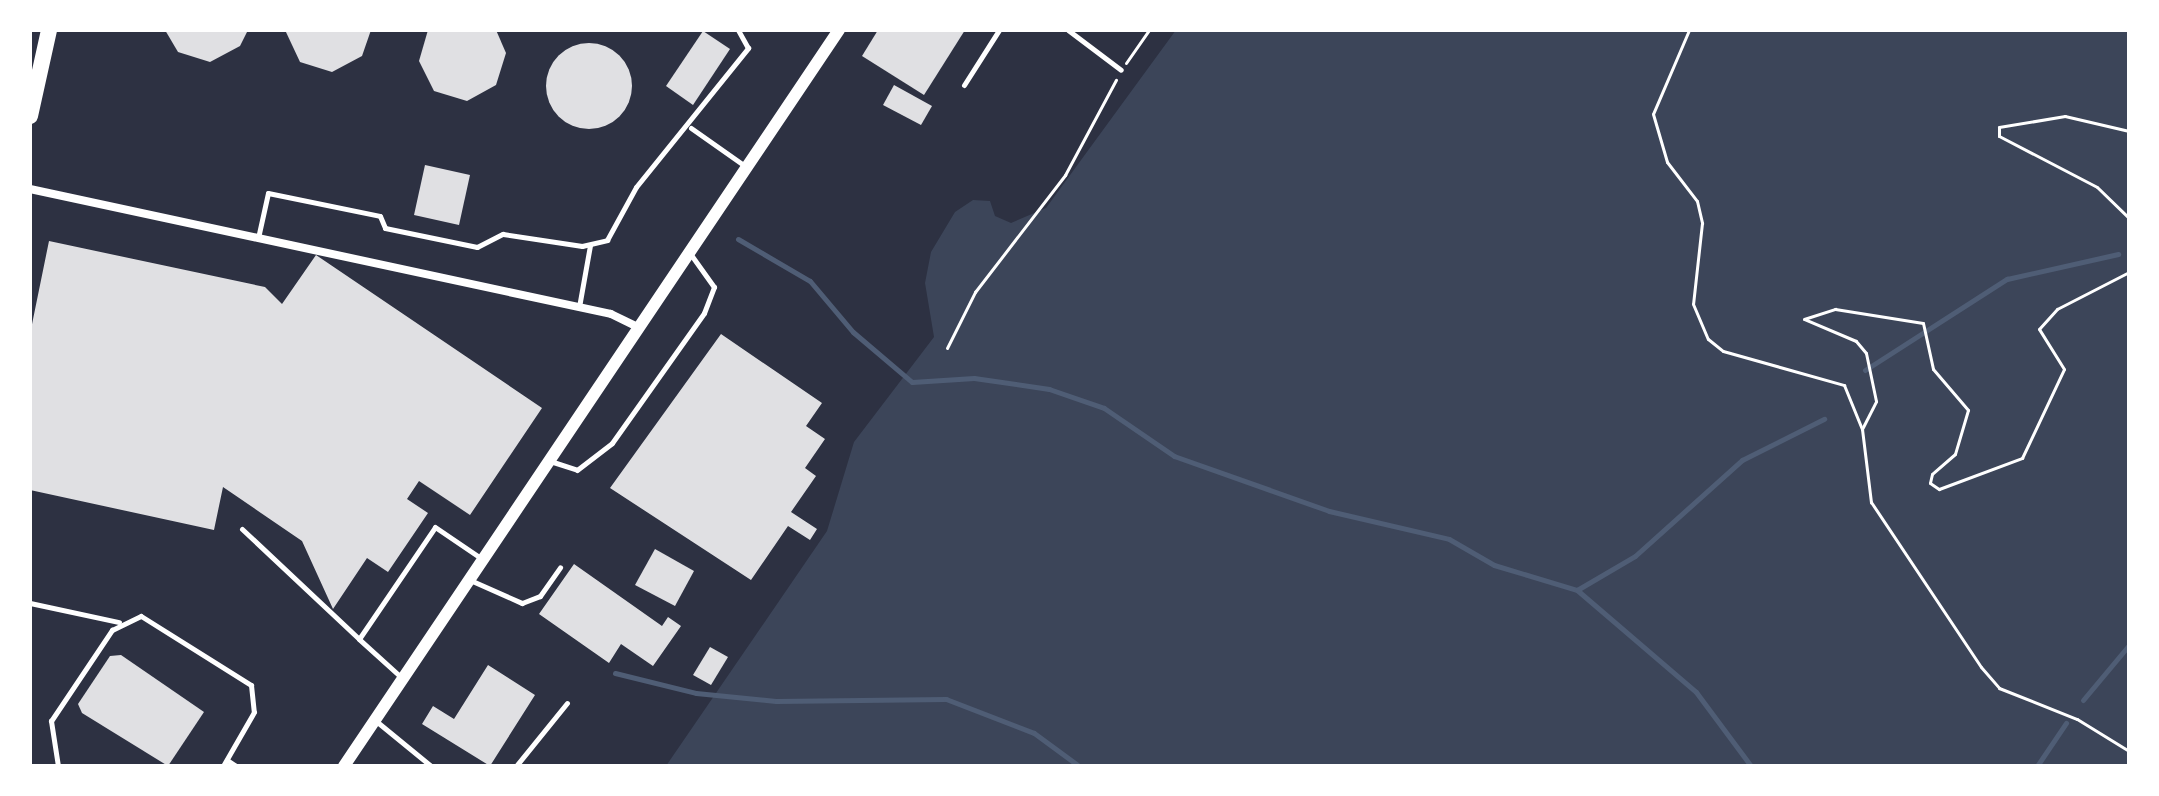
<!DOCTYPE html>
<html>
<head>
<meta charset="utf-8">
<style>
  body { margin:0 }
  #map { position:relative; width:2159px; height:796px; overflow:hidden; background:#2d3142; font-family:Karla,sans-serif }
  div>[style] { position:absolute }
  .green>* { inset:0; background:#3c4559 }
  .stream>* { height:5px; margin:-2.5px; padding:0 2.5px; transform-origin:2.5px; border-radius:2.5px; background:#4f5d75 }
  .building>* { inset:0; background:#e0e0e3 }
  .round { border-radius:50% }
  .path>* { height:3px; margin:-1.5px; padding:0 1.5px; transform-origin:1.5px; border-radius:1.5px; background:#fff }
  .service>* { height:5px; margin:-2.5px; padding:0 2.5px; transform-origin:2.5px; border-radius:2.5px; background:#fff }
  .minor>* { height:8px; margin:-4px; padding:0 4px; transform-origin:4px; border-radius:4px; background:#fff }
  .secondary>* { height:12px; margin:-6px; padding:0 6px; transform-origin:6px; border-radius:6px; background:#fff }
  .trunk>* { height:16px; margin:-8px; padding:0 8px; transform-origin:8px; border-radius:8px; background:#fff }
  span { translate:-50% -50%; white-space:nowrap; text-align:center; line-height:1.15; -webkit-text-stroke:7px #fff; paint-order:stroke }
  .frame { position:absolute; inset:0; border:32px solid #fff; pointer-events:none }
</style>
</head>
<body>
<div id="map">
  <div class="green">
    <i style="clip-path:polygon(1176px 30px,2129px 30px,2129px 766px,666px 766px,827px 531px,854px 442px,934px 337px,925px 283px,931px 252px,955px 212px,973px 200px,990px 201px,995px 216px,1011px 223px,1046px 208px)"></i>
  </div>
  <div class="stream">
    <i style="left:738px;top:239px;width:83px;rotate:30.3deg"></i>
    <i style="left:810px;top:281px;width:67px;rotate:49.9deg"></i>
    <i style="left:853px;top:332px;width:77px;rotate:40.3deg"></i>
    <i style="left:912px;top:382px;width:62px;rotate:-3.7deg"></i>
    <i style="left:974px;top:378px;width:76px;rotate:8.3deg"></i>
    <i style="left:1049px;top:389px;width:58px;rotate:19.1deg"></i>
    <i style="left:1104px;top:408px;width:85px;rotate:34.4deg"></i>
    <i style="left:1174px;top:456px;width:164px;rotate:19.5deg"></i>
    <i style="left:1329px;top:511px;width:123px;rotate:13.1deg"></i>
    <i style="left:1449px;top:539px;width:52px;rotate:30deg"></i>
    <i style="left:1494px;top:565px;width:87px;rotate:16.8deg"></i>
    <i style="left:1577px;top:590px;width:157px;rotate:40.6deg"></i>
    <i style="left:1696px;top:692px;width:92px;rotate:53.4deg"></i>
    <i style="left:1865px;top:370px;width:169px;rotate:-32.7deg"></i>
    <i style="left:2007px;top:279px;width:114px;rotate:-12.7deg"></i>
    <i style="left:1577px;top:590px;width:67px;rotate:-30.4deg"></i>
    <i style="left:1635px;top:556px;width:144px;rotate:-41.9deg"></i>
    <i style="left:1742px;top:460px;width:92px;rotate:-26.6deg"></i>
    <i style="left:615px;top:673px;width:83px;rotate:13.9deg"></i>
    <i style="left:696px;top:693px;width:80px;rotate:5.7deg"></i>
    <i style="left:776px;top:701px;width:170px;rotate:-0.7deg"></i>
    <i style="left:946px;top:699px;width:94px;rotate:21.1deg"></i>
    <i style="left:1034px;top:733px;width:56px;rotate:36.3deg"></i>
    <i style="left:2083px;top:700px;width:72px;rotate:-50.1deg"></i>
    <i style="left:2037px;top:766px;width:52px;rotate:-56deg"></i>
  </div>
  <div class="building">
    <i style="clip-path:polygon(165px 30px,248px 30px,240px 46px,210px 62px,178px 52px)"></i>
    <i style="clip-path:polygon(285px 30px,371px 30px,362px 56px,332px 72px,300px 62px)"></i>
    <i style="clip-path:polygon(428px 30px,496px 30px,506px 53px,496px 85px,467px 101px,434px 91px,419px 61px)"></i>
    <i style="clip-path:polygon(878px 30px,965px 30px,924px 95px,862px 56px)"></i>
    <i style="clip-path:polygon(703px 31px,730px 49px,693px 105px,666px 86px)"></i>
    <i class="round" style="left:546px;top:43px;width:86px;height:86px"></i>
    <i style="clip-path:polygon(894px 85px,932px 106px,921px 125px,883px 105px)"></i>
    <i style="clip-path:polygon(425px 165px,470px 175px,459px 225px,414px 215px)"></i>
    <i style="clip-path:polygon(49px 241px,265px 287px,282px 304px,316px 255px,542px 408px,470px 515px,419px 481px,407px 499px,428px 513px,388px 572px,367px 558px,333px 609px,302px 541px,223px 487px,214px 530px,30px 490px,30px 334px)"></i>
    <i style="clip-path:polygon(721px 334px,822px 403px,806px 426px,825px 439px,805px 468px,816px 476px,791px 512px,817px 529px,810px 540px,788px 526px,751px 580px,610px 488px)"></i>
    <i style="clip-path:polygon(655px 549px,694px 571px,675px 606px,635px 585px)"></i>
    <i style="clip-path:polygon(574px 564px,662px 626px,668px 617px,681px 626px,653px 666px,621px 644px,609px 663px,539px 614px)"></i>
    <i style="clip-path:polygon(710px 647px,728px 657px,711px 685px,693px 675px)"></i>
    <i style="clip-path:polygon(121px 655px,204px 712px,168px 766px,82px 713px,78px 704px,110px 656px)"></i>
    <i style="clip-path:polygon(488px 665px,535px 695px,490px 766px,422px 724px,433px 706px,454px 719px)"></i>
  </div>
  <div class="path">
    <i style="left:1689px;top:30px;width:91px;rotate:113.2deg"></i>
    <i style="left:1653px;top:114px;width:50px;rotate:73.7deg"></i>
    <i style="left:1667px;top:162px;width:49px;rotate:52.4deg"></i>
    <i style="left:1697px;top:201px;width:23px;rotate:77deg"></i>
    <i style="left:1702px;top:223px;width:81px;rotate:96.3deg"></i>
    <i style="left:1693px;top:304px;width:38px;rotate:67deg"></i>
    <i style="left:1708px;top:339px;width:19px;rotate:39deg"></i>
    <i style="left:1723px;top:351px;width:126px;rotate:15.7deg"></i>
    <i style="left:1844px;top:385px;width:48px;rotate:67.8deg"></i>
    <i style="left:1862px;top:429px;width:74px;rotate:83deg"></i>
    <i style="left:1871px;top:502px;width:198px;rotate:56.3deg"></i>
    <i style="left:1981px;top:667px;width:28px;rotate:49deg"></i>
    <i style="left:1999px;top:688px;width:84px;rotate:21.7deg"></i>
    <i style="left:2077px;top:719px;width:61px;rotate:31.6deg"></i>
    <i style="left:1126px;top:63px;width:40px;rotate:-55.1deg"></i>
    <i style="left:2129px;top:131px;width:66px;rotate:-166.8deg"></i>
    <i style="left:2065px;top:116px;width:67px;rotate:170.5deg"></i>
    <i style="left:1999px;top:127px;width:9px;rotate:90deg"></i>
    <i style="left:1999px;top:136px;width:110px;rotate:27.5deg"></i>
    <i style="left:2097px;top:187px;width:45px;rotate:44.1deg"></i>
    <i style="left:947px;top:348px;width:63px;rotate:-63.4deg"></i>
    <i style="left:975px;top:292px;width:148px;rotate:-52.4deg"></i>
    <i style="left:1065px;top:175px;width:108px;rotate:-61.8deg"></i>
    <i style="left:1862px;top:429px;width:31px;rotate:-63deg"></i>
    <i style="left:1876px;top:401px;width:49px;rotate:-101.8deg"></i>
    <i style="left:1866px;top:353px;width:16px;rotate:-130deg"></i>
    <i style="left:1856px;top:341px;width:56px;rotate:-157.1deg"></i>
    <i style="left:1804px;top:319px;width:33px;rotate:-18deg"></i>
    <i style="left:1835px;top:309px;width:89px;rotate:9deg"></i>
    <i style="left:1923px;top:323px;width:47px;rotate:77.7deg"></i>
    <i style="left:1933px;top:369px;width:54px;rotate:49.5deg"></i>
    <i style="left:1968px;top:410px;width:46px;rotate:106.5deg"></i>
    <i style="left:1955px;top:454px;width:30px;rotate:139deg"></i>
    <i style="left:1932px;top:474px;width:9px;rotate:103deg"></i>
    <i style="left:1930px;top:483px;width:11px;rotate:34deg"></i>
    <i style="left:1939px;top:489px;width:89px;rotate:-20.5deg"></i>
    <i style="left:2022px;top:458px;width:98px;rotate:-64.7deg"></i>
    <i style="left:2064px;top:369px;width:47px;rotate:-122deg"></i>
    <i style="left:2039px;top:329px;width:27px;rotate:-48deg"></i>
    <i style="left:2057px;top:309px;width:81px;rotate:-27.2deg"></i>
  </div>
  <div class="service">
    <i style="left:1068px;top:30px;width:66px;rotate:37deg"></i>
    <i style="left:964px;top:85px;width:65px;rotate:-57.5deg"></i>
    <i style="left:691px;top:128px;width:66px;rotate:35.1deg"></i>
    <i style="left:258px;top:238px;width:46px;rotate:-77.5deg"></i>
    <i style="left:268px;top:193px;width:114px;rotate:11.6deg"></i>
    <i style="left:380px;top:216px;width:13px;rotate:67deg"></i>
    <i style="left:385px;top:228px;width:94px;rotate:11.7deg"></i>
    <i style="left:477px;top:247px;width:29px;rotate:-27deg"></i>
    <i style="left:503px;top:234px;width:80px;rotate:8.6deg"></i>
    <i style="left:582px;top:246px;width:26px;rotate:-13deg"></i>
    <i style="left:607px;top:240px;width:60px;rotate:-61.3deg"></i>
    <i style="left:636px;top:187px;width:179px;rotate:-51.1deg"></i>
    <i style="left:748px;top:48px;width:21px;rotate:-119deg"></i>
    <i style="left:579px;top:307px;width:63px;rotate:-79.9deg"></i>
    <i style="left:550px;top:461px;width:28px;rotate:18deg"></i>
    <i style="left:577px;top:470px;width:44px;rotate:-37.6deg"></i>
    <i style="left:612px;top:443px;width:159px;rotate:-54.7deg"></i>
    <i style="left:704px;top:313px;width:28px;rotate:-69deg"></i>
    <i style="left:714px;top:287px;width:43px;rotate:-125.5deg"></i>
    <i style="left:242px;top:529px;width:161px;rotate:43.2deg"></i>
    <i style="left:470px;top:580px;width:57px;rotate:23.9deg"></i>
    <i style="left:522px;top:603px;width:19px;rotate:-21deg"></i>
    <i style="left:540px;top:596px;width:35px;rotate:-55deg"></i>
    <i style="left:30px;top:603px;width:91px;rotate:12.1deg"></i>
    <i style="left:402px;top:678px;width:58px;rotate:-137.8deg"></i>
    <i style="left:359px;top:639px;width:135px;rotate:-55.8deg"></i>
    <i style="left:435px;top:527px;width:57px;rotate:34.2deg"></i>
    <i style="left:376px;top:721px;width:71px;rotate:39.3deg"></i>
    <i style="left:227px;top:760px;width:11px;rotate:34deg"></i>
    <i style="left:58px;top:766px;width:46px;rotate:-98.8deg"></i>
    <i style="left:51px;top:721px;width:110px;rotate:-56.2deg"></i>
    <i style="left:112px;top:630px;width:32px;rotate:-26deg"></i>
    <i style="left:141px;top:616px;width:130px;rotate:32.1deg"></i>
    <i style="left:251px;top:685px;width:27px;rotate:84deg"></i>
    <i style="left:254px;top:712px;width:62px;rotate:119.9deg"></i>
    <i style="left:516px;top:766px;width:81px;rotate:-51deg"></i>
  </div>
  <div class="minor">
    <i style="left:30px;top:189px;width:594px;rotate:12.14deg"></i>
    <i style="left:611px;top:314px;width:30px;rotate:26deg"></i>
  </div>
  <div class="secondary">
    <i style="left:344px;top:766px;width:887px;rotate:-56.08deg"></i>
  </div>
  <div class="trunk">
    <i style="left:30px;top:116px;width:88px;rotate:-77.5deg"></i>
  </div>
  <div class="frame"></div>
</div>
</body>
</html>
